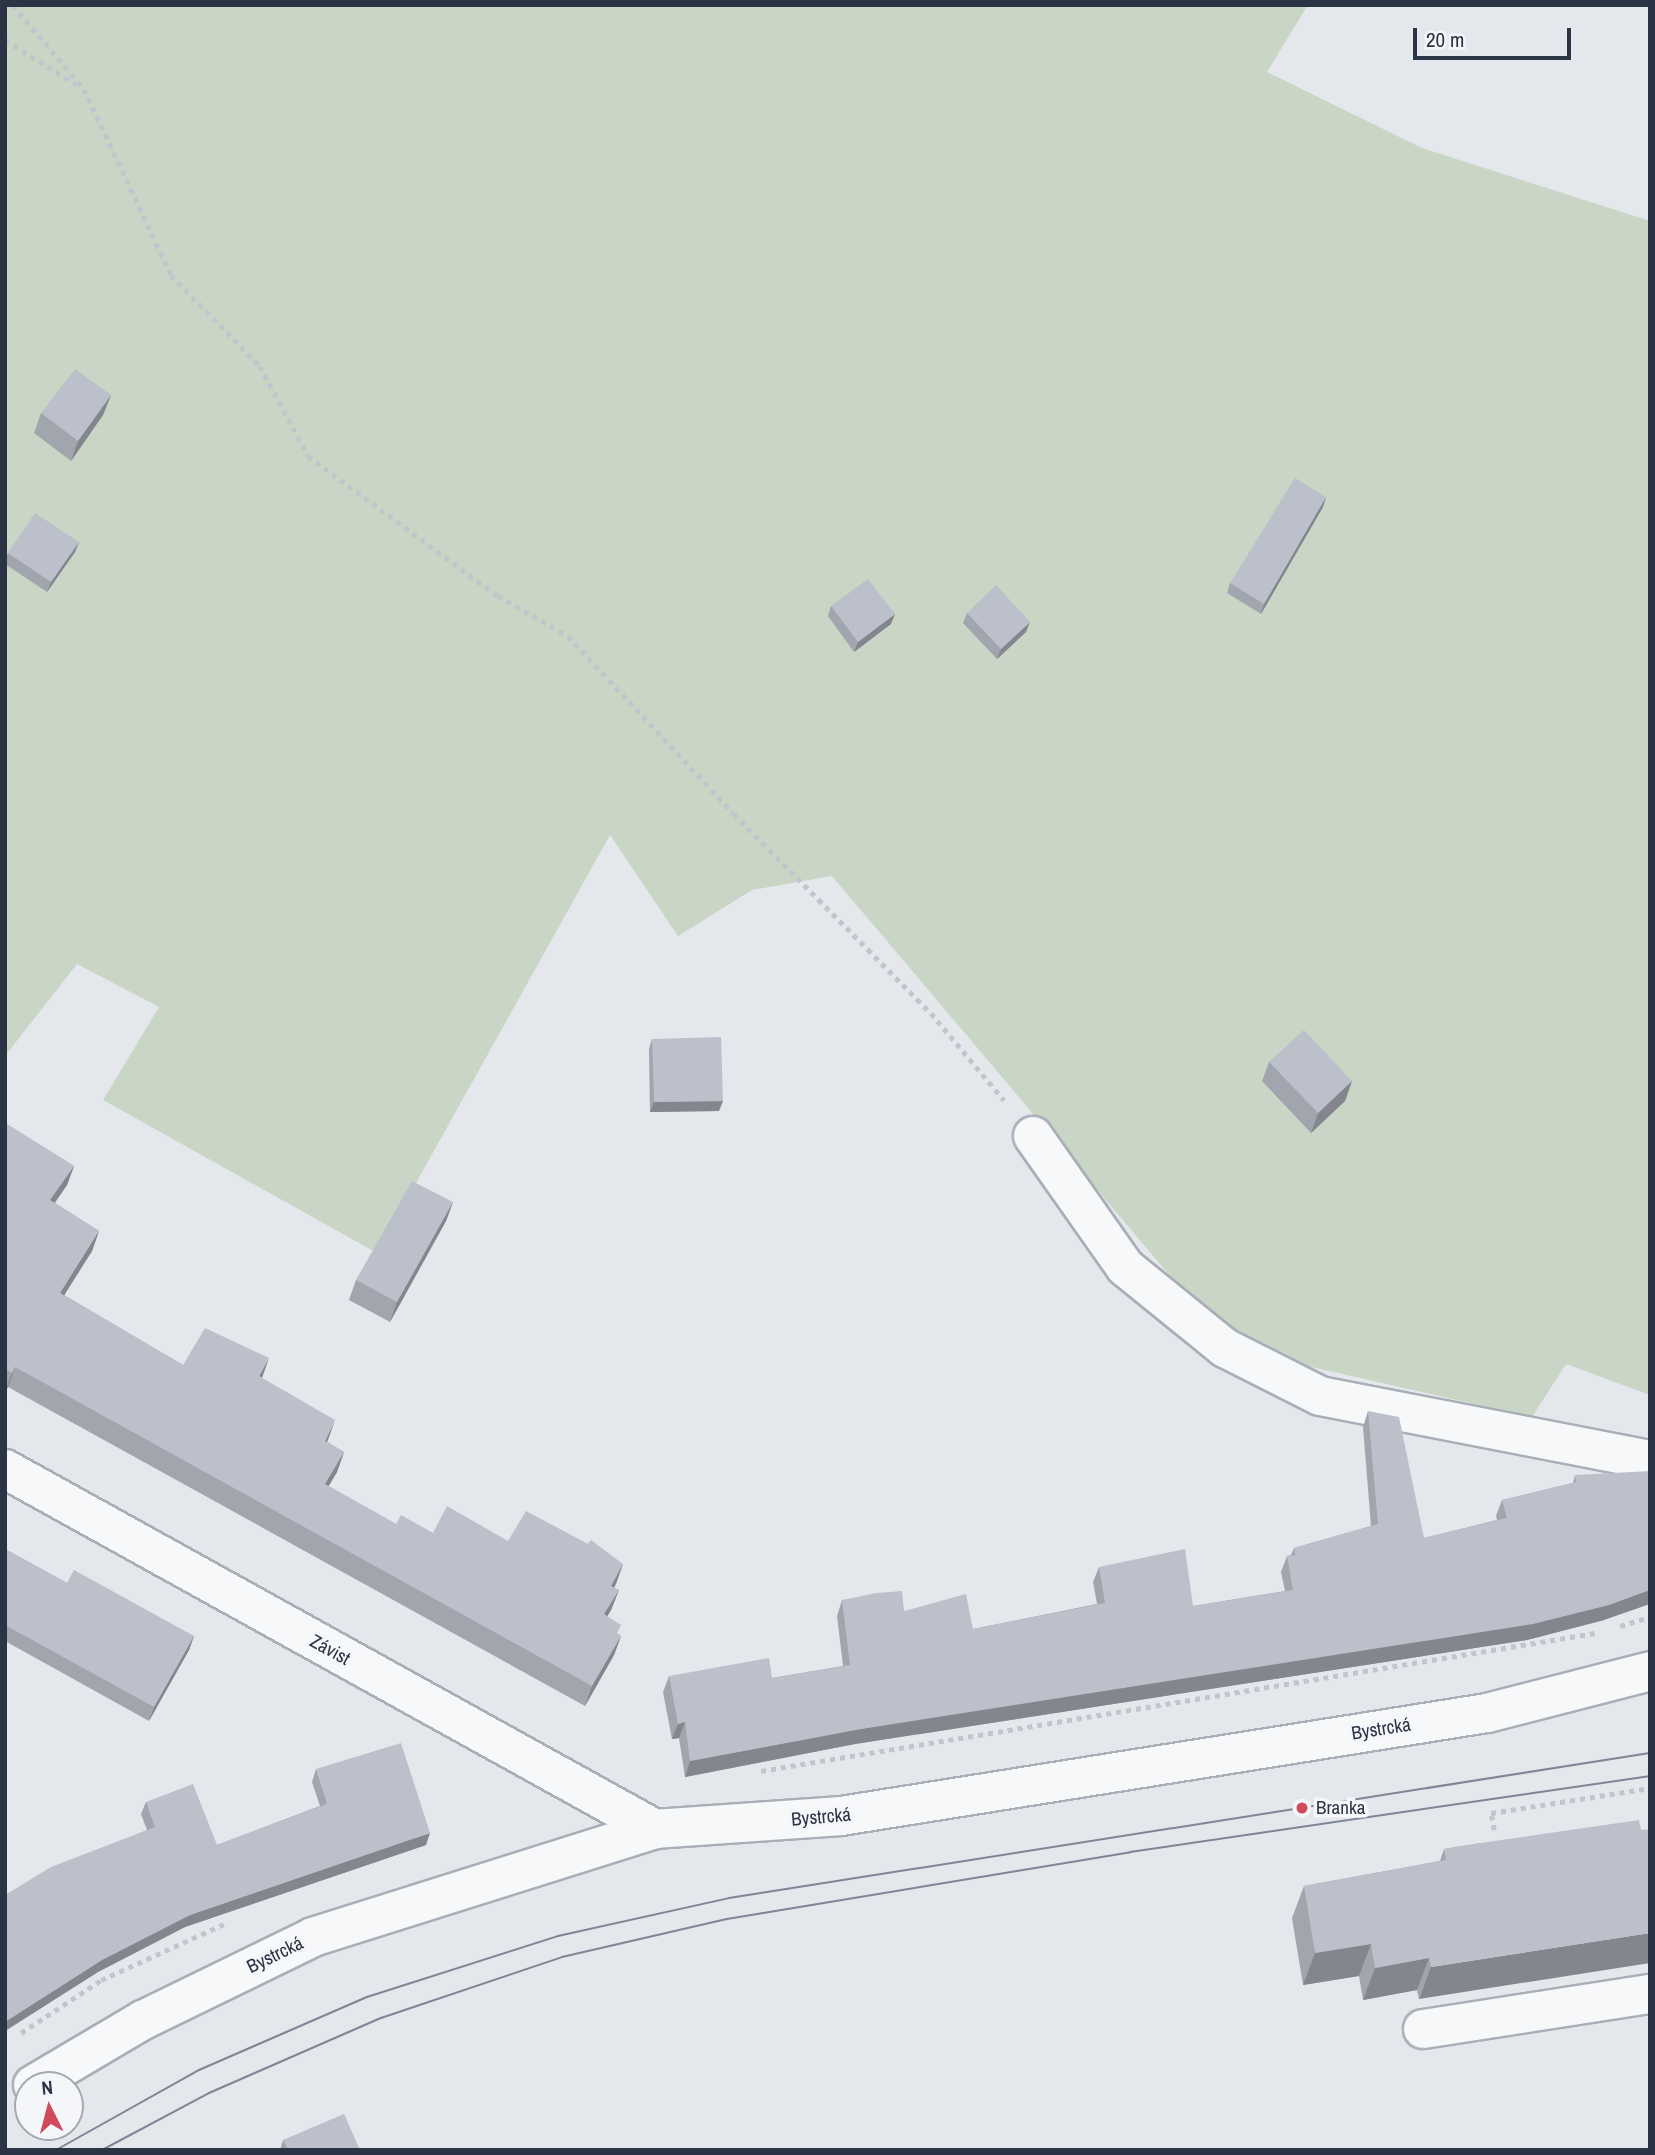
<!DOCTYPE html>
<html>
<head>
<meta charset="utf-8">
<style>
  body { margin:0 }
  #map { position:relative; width:1655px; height:2155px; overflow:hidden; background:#e4e7ec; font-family:"Archivo Narrow",sans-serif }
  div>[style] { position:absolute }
  .green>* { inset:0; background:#c9d6c5 }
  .path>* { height:4.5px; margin-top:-2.25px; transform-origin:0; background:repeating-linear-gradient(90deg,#c2c5cb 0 5px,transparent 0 10px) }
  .roads { filter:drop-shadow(2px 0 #a9aeb7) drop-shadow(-2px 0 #a9aeb7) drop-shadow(0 2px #a9aeb7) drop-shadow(0 -2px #a9aeb7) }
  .minor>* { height:38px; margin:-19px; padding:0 19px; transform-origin:19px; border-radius:19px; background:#f7f8fa }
  .tram>* { height:2px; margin:-1px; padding:0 1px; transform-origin:1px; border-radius:1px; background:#7d8696 }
  .wall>* { inset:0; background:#a1a5ae }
  .shaded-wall>* { inset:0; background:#83868d }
  .building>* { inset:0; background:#bbc0ca }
  .dots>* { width:19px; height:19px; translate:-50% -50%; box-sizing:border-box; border:4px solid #f4f6f9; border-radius:50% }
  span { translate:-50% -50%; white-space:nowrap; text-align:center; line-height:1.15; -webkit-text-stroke:7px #f4f6f9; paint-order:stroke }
  .street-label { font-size:19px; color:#2b3445 }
  .poi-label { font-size:19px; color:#2b3445 }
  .left { translate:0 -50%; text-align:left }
  .frame { position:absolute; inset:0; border:7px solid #2b3445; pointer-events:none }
  .north { position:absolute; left:14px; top:2071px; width:70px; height:70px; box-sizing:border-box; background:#f4f6f9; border:2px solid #a4a8b1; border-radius:50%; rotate:354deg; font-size:19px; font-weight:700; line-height:28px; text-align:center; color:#2b3445 }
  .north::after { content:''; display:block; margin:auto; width:24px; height:32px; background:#d1495b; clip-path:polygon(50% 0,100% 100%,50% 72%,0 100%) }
  .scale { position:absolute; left:1413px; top:28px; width:158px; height:32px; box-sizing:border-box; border:4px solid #2b3445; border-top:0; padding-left:9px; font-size:21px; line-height:24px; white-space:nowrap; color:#2b3445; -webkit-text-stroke:5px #f4f6f9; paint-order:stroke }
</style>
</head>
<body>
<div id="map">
  <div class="green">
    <i style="clip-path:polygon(5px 5px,1308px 5px,1267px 72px,1422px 148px,1650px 221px,1650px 1395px,1566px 1364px,1532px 1417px,1303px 1365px,1204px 1316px,832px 876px,752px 890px,678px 936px,610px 835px,377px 1253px,103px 1100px,159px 1007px,77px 964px,5px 1056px)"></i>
  </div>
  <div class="path">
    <i style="left:13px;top:5px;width:110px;rotate:49.8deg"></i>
    <i style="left:84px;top:89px;width:205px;rotate:64.9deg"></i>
    <i style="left:171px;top:275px;width:127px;rotate:45.6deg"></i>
    <i style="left:260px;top:366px;width:102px;rotate:61.9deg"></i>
    <i style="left:308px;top:456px;width:236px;rotate:36.4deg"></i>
    <i style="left:498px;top:596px;width:81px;rotate:29.7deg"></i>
    <i style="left:568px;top:636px;width:243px;rotate:47deg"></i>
    <i style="left:734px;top:814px;width:280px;rotate:45.3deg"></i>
    <i style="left:931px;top:1013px;width:114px;rotate:50deg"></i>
    <i style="left:5px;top:40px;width:87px;rotate:31.9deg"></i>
    <i style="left:1620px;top:1626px;width:31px;rotate:-17deg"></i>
    <i style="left:761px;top:1771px;width:845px;rotate:-9.4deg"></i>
    <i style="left:1494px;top:1830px;width:17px;rotate:-100deg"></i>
    <i style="left:1491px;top:1813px;width:161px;rotate:-8.9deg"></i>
    <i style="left:21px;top:2033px;width:96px;rotate:-33.5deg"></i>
    <i style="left:101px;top:1980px;width:140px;rotate:-24.5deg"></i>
  </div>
  <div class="roads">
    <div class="minor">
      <i style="left:1033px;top:1136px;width:160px;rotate:54.9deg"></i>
      <i style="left:1125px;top:1267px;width:129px;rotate:39deg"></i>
      <i style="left:1225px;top:1348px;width:106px;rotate:26.8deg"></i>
      <i style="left:1320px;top:1396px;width:336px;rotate:11deg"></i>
      <i style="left:5px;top:1469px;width:743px;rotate:28.98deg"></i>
      <i style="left:1423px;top:2029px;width:230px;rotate:-8.8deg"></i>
      <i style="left:33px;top:2085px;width:128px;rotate:-30.6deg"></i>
      <i style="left:143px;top:2020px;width:189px;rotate:-26deg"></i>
      <i style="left:313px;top:1937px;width:359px;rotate:-17.5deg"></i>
      <i style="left:655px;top:1829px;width:186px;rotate:-4deg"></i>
      <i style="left:841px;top:1816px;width:654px;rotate:-9.06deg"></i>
      <i style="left:1487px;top:1713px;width:168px;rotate:-14.4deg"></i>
    </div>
  </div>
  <div class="tram">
    <i style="left:56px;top:2150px;width:164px;rotate:-29.2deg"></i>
    <i style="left:199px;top:2070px;width:183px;rotate:-23.5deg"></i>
    <i style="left:367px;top:1997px;width:201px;rotate:-17.7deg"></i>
    <i style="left:558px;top:1936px;width:175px;rotate:-12.5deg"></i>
    <i style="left:729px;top:1898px;width:932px;rotate:-8.95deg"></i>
    <i style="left:102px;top:2150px;width:121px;rotate:-28deg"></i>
    <i style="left:209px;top:2093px;width:188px;rotate:-23.6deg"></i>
    <i style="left:381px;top:2018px;width:191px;rotate:-18.6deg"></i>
    <i style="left:562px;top:1957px;width:169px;rotate:-13deg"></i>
    <i style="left:727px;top:1919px;width:409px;rotate:-9.4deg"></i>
    <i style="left:1130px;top:1852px;width:526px;rotate:-8.32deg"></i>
  </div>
  <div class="wall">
    <i style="clip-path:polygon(111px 395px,103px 415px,71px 461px,34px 433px,41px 413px)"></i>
    <i style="clip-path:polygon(1326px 497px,1323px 507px,1261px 614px,1227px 593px,1230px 583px)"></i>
    <i style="clip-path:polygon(79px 542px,75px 552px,47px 592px,5px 564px,5px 560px,8px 553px)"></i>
    <i style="clip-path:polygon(831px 606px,891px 624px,854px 652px,828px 616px)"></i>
    <i style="clip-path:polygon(967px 613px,1026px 632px,997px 659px,963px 623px)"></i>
    <i style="clip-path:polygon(652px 1039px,719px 1111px,650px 1112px,649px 1049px)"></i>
    <i style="clip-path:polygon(1269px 1062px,1352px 1081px,1345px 1101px,1311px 1133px,1262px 1081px)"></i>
    <i style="clip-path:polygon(5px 1123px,74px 1166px,67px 1185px,55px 1203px,99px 1231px,92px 1251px,64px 1295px,183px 1365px,262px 1378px,327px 1442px,344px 1452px,337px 1472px,328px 1486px,396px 1524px,433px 1533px,508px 1541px,623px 1564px,614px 1588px,619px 1590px,611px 1610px,607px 1616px,617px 1634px,621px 1636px,614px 1655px,585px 1706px,8px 1387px,5px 1392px)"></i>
    <i style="clip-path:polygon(453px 1202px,446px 1221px,390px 1322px,349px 1300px,356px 1280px)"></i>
    <i style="clip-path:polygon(1368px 1411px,1424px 1538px,1497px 1520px,1496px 1516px,1502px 1500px,1573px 1483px,1575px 1475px,1604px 1620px,1527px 1640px,855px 1744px,685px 1777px,679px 1738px,672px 1739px,663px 1692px,669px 1676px,772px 1678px,843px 1666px,837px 1616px,842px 1600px,904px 1611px,973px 1629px,1097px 1604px,1093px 1582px,1099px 1567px,1193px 1606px,1285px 1591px,1281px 1572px,1287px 1556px,1291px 1555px,1294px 1548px,1371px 1526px,1363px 1427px)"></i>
    <i style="clip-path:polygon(5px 1549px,67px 1583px,194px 1636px,189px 1650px,149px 1721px,5px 1641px)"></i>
    <i style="clip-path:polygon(316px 1769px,426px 1845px,185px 1927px,98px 1972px,5px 2031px,5px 1895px,147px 1830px,141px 1814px,146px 1802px,217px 1845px,320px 1806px,312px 1782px)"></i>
    <i style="clip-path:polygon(1481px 1843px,1419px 1999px,1417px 1990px,1363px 2000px,1359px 1976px,1303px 1985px,1292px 1918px,1304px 1886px,1440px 1861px,1444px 1849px)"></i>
    <i style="clip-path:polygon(283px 2140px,360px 2150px,280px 2150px)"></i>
  </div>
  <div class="shaded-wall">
    <i style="clip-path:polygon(111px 395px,103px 415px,71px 461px,78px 441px)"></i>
    <i style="clip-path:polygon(1326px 497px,1323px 507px,1261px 614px,1264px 604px)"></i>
    <i style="clip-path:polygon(79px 542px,75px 552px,47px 592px,51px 582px)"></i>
    <i style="clip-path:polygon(895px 614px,891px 624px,854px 652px,858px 642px)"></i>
    <i style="clip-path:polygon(1030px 622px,1026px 632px,997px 659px,1001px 649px)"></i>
    <i style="clip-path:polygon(1352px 1081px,1345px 1101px,1311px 1133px,1318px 1113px)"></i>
    <i style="clip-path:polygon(723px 1101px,719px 1111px,650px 1112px,654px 1102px)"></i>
    <i style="clip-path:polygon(74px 1166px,67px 1185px,43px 1219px,50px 1200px)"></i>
    <i style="clip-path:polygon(453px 1202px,446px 1221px,390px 1322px,397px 1302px)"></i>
    <i style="clip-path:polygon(99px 1231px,92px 1251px,53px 1313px,60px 1293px)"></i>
    <i style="clip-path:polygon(269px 1358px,262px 1378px,259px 1376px)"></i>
    <i style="clip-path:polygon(15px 1367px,8px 1387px,5px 1392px,12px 1373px)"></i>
    <i style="clip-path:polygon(335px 1420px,328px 1440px,317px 1461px,325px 1441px)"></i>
    <i style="clip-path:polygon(344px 1452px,337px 1472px,318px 1504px,325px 1484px)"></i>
    <i style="clip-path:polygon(623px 1564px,616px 1584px,604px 1606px,611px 1586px)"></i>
    <i style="clip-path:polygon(619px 1590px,611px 1610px,597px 1634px,604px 1614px)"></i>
    <i style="clip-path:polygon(1650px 1590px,1650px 1604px,1604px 1620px,1527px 1640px,855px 1744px,685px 1777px,690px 1761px,861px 1729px)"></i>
    <i style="clip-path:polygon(194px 1636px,189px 1650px,149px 1721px,154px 1707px)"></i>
    <i style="clip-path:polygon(621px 1636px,614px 1655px,585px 1706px,592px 1686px)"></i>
    <i style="clip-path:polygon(685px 1722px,679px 1738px,672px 1739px,678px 1724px)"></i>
    <i style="clip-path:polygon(430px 1833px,426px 1845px,185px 1927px,98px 1972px,5px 2031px,5px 2022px,102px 1960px,190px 1915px)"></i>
    <i style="clip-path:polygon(1650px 1933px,1650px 1963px,1419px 1999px,1431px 1967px)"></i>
    <i style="clip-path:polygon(1371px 1944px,1359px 1976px,1303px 1985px,1315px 1953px)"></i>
    <i style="clip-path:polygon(1429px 1958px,1417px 1990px,1363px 2000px,1375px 1968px)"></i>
  </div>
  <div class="building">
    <i style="clip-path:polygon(75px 369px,111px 395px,78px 441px,41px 413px)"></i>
    <i style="clip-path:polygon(1295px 478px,1326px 497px,1264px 604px,1230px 583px)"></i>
    <i style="clip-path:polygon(35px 513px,79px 542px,51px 582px,8px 553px)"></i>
    <i style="clip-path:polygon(868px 579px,895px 614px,858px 642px,831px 606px)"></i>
    <i style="clip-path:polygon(996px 585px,1030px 622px,1001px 649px,967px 613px)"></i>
    <i style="clip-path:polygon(1304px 1030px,1352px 1081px,1318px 1113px,1269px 1062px)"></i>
    <i style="clip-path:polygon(721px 1037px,723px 1101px,654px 1102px,652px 1039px)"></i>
    <i style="clip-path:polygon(5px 1123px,74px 1166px,50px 1200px,99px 1231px,60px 1293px,183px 1365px,205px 1328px,269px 1358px,259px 1376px,335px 1420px,325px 1441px,344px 1452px,325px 1484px,396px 1524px,401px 1515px,433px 1533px,447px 1506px,508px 1541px,526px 1511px,588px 1544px,591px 1540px,623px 1564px,611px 1586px,619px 1590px,604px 1614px,621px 1625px,617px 1633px,621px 1636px,592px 1686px,15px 1367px,12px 1373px,5px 1369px)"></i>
    <i style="clip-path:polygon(412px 1181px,453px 1202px,397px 1302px,356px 1280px)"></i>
    <i style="clip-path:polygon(1368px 1411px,1399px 1417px,1424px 1538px,1507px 1518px,1502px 1500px,1576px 1482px,1575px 1475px,1650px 1471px,1650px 1590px,1609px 1605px,1533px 1624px,861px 1729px,690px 1761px,685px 1722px,678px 1724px,669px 1676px,769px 1658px,772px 1678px,850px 1665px,842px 1600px,877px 1593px,902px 1591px,904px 1611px,966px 1594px,973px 1629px,1105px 1603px,1099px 1567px,1185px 1549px,1193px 1606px,1293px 1590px,1287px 1556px,1295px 1555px,1294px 1548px,1378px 1524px)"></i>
    <i style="clip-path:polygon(5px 1549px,67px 1583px,74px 1570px,194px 1636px,154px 1707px,5px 1625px)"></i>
    <i style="clip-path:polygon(401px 1743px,430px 1833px,190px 1915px,102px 1960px,5px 2022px,5px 1895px,51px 1867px,155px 1827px,146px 1802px,193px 1784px,217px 1845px,327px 1804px,316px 1769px)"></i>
    <i style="clip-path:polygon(1639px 1820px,1641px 1830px,1650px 1829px,1650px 1933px,1431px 1967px,1429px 1958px,1375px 1968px,1371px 1944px,1315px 1953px,1304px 1886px,1446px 1860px,1444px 1849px,1481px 1843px)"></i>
    <i style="clip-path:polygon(344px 2114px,360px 2150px,288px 2150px,283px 2140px)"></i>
  </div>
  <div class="dots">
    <i style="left:1302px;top:1808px;background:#d1495b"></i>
  </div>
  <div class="street-label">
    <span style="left:330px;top:1650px;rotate:29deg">Závist</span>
    <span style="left:1381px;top:1729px;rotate:-9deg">Bystrcká</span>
    <span style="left:821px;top:1817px;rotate:-5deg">Bystrcká</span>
    <span style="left:275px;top:1955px;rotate:-26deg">Bystrcká</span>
  </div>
  <div class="poi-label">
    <span class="left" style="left:1316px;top:1808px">Branka</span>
  </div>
  <div class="frame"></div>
  <div class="north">N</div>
  <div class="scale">20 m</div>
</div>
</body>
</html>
